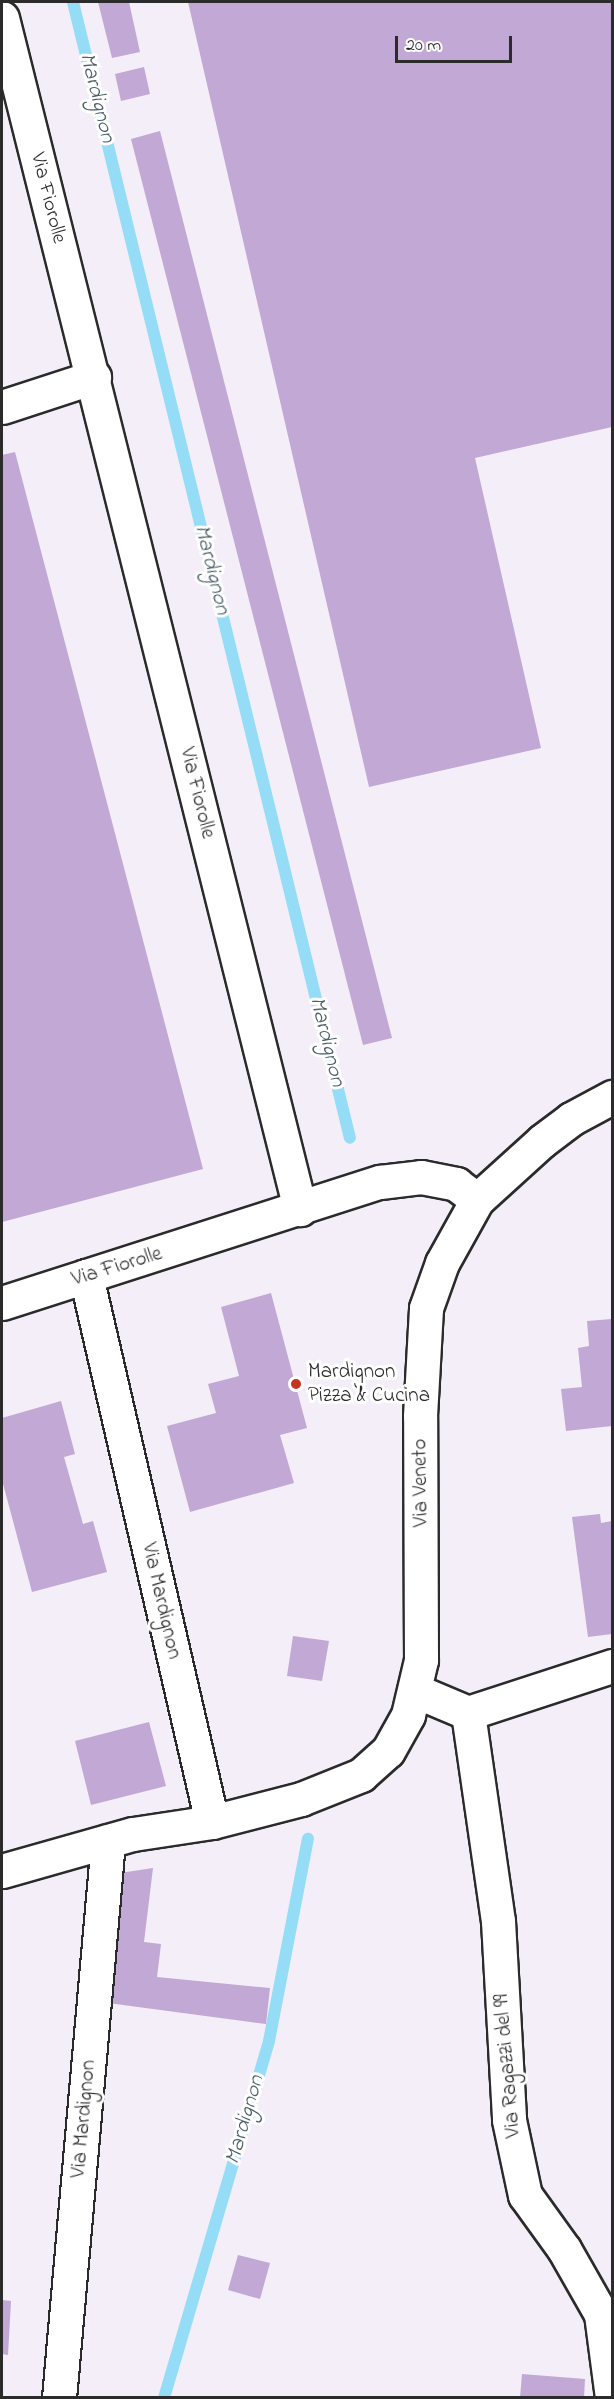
<!DOCTYPE html>
<html>
<head>
<meta charset="utf-8">
<style>
  body { margin:0 }
  #map { position:relative; width:614px; height:2399px; overflow:hidden; background:#f3eef7; font-family:"Indie Flower",sans-serif }
  div>[style] { position:absolute }
  .stream>* { height:12px; margin:-6px; padding:0 6px; transform-origin:6px; border-radius:6px; background:#95ddf7 }
  .building>* { inset:0; background:#c2a8d5 }
  .roads { filter:drop-shadow(2px 0 #2b2b2b) drop-shadow(-2px 0 #2b2b2b) drop-shadow(0 2px #2b2b2b) drop-shadow(0 -2px #2b2b2b) }
  .street>* { height:33px; margin:-16.5px; padding:0 16.5px; transform-origin:16.5px; border-radius:16.5px; background:#fff }
  .secondary>* { height:33px; margin:-16.5px; padding:0 16.5px; transform-origin:16.5px; border-radius:16.5px; background:#fff }
  .dots>* { width:16px; height:16px; translate:-50% -50%; box-sizing:border-box; border:3px solid #fff; border-radius:50% }
  span { translate:-50% -50%; white-space:nowrap; text-align:center; line-height:1.15; -webkit-text-stroke:6px #fff; paint-order:stroke }
  .street-label { font-size:21px; color:#2b2b2b }
  .poi-label { font-size:21px; color:#2b2b2b }
  .left { translate:0 -50%; text-align:left }
  .water-label { font-size:22px; color:#4b6068; font-style:italic }
  .frame { position:absolute; inset:0; border:3px solid #2b2b2b; pointer-events:none }
  .scale { position:absolute; left:395px; top:36px; width:117px; height:27px; box-sizing:border-box; border:3px solid #2b2b2b; border-top:0; padding-left:8px; font-size:18px; line-height:21px; white-space:nowrap; color:#2b2b2b; -webkit-text-stroke:4px #fff; paint-order:stroke }
</style>
</head>
<body>
<div id="map">
  <div class="stream">
    <i style="left:73px;top:2px;width:1169px;rotate:76.3deg"></i>
    <i style="left:164px;top:2398px;width:372px;rotate:-73.6deg"></i>
    <i style="left:269px;top:2041px;width:206px;rotate:-79.1deg"></i>
  </div>
  <div class="building">
    <i style="clip-path:polygon(98px 2px,129px 2px,140px 52px,112px 58px)"></i>
    <i style="clip-path:polygon(188px 2px,612px 2px,612px 427px,475px 458px,541px 748px,369px 787px)"></i>
    <i style="clip-path:polygon(144px 67px,150px 94px,121px 101px,115px 74px)"></i>
    <i style="clip-path:polygon(160px 131px,392px 1038px,363px 1045px,131px 139px)"></i>
    <i style="clip-path:polygon(15px 452px,203px 1169px,2px 1222px,2px 455px)"></i>
    <i style="clip-path:polygon(271px 1293px,307px 1428px,280px 1435px,294px 1483px,190px 1512px,167px 1426px,216px 1413px,208px 1384px,239px 1376px,221px 1307px)"></i>
    <i style="clip-path:polygon(612px 1319px,612px 1426px,566px 1431px,561px 1389px,582px 1387px,578px 1348px,589px 1346px,587px 1321px)"></i>
    <i style="clip-path:polygon(61px 1401px,75px 1454px,64px 1457px,83px 1524px,93px 1521px,107px 1572px,32px 1592px,2px 1480px,2px 1418px)"></i>
    <i style="clip-path:polygon(600px 1514px,601px 1523px,612px 1521px,612px 1634px,588px 1637px,572px 1517px)"></i>
    <i style="clip-path:polygon(293px 1636px,329px 1641px,322px 1681px,287px 1676px)"></i>
    <i style="clip-path:polygon(149px 1722px,166px 1786px,91px 1805px,75px 1741px)"></i>
    <i style="clip-path:polygon(153px 1868px,144px 1942px,161px 1944px,157px 1977px,270px 1988px,266px 2024px,108px 2003px,120px 1873px)"></i>
    <i style="clip-path:polygon(238px 2255px,270px 2263px,260px 2299px,228px 2290px)"></i>
    <i style="clip-path:polygon(2px 2300px,11px 2301px,8px 2355px,2px 2354px)"></i>
    <i style="clip-path:polygon(522px 2374px,585px 2379px,584px 2398px,520px 2398px)"></i>
  </div>
  <div class="roads">
    <div class="street">
      <i style="left:2px;top:18px;width:1228px;rotate:75.95deg"></i>
      <i style="left:2px;top:407px;width:97px;rotate:-18.1deg"></i>
      <i style="left:86px;top:1276px;width:560px;rotate:77.01deg"></i>
      <i style="left:416px;top:1691px;width:56px;rotate:22.9deg"></i>
      <i style="left:468px;top:1713px;width:151px;rotate:-18.1deg"></i>
      <i style="left:468px;top:1713px;width:210px;rotate:81.8deg"></i>
      <i style="left:498px;top:1921px;width:199px;rotate:86.8deg"></i>
      <i style="left:509px;top:2120px;width:77px;rotate:78deg"></i>
      <i style="left:525px;top:2195px;width:67px;rotate:54.2deg"></i>
      <i style="left:564px;top:2249px;width:75px;rotate:60.4deg"></i>
      <i style="left:601px;top:2314px;width:85px;rotate:82.5deg"></i>
      <i style="left:59px;top:2398px;width:559px;rotate:-84.97deg"></i>
    </div>
    <div class="secondary">
      <i style="left:2px;top:1303px;width:397px;rotate:-17.8deg"></i>
      <i style="left:380px;top:1182px;width:41px;rotate:-7deg"></i>
      <i style="left:421px;top:1177px;width:36px;rotate:11deg"></i>
      <i style="left:456px;top:1184px;width:26px;rotate:37deg"></i>
      <i style="left:2px;top:1871px;width:136px;rotate:-15.8deg"></i>
      <i style="left:133px;top:1834px;width:80px;rotate:-8.6deg"></i>
      <i style="left:212px;top:1822px;width:92px;rotate:-14.5deg"></i>
      <i style="left:301px;top:1799px;width:65px;rotate:-21.8deg"></i>
      <i style="left:361px;top:1775px;width:36px;rotate:-42deg"></i>
      <i style="left:388px;top:1751px;width:41px;rotate:-60.9deg"></i>
      <i style="left:408px;top:1715px;width:57px;rotate:-76.7deg"></i>
      <i style="left:421px;top:1660px;width:244px;rotate:-90.2deg"></i>
      <i style="left:420px;top:1416px;width:108px;rotate:-86.8deg"></i>
      <i style="left:426px;top:1308px;width:48px;rotate:-70.4deg"></i>
      <i style="left:442px;top:1263px;width:72px;rotate:-60.9deg"></i>
      <i style="left:477px;top:1200px;width:88px;rotate:-42.2deg"></i>
      <i style="left:542px;top:1141px;width:36px;rotate:-37deg"></i>
      <i style="left:571px;top:1119px;width:47px;rotate:-28.2deg"></i>
    </div>
  </div>
  <div class="dots">
    <i style="left:296px;top:1384px;background:#c8321e"></i>
  </div>
  <div class="street-label">
    <span style="left:48px;top:198px;rotate:76deg">Via Fiorolle</span>
    <span style="left:197px;top:793px;rotate:76deg">Via Fiorolle</span>
    <span style="left:117px;top:1267px;rotate:-17deg">Via Fiorolle</span>
    <span style="left:421px;top:1483px;rotate:-91deg">Via Veneto</span>
    <span style="left:161px;top:1601px;rotate:77deg">Via Mardignon</span>
    <span style="left:508px;top:2066px;rotate:-95deg">Via Ragazzi del 99</span>
    <span style="left:84px;top:2119px;rotate:-85deg">Via Mardignon</span>
  </div>
  <div class="poi-label">
    <span class="left" style="left:308px;top:1384px">Mardignon<br>Pizza &amp; Cucina</span>
  </div>
  <div class="water-label">
    <span style="left:96px;top:98px;rotate:76deg">Mardignon</span>
    <span style="left:211px;top:570px;rotate:76deg">Mardignon</span>
    <span style="left:326px;top:1042px;rotate:76deg">Mardignon</span>
    <span style="left:246px;top:2120px;rotate:-74deg">Mardignon</span>
  </div>
  <div class="frame"></div>
  <div class="scale">20 m</div>
</div>
</body>
</html>
